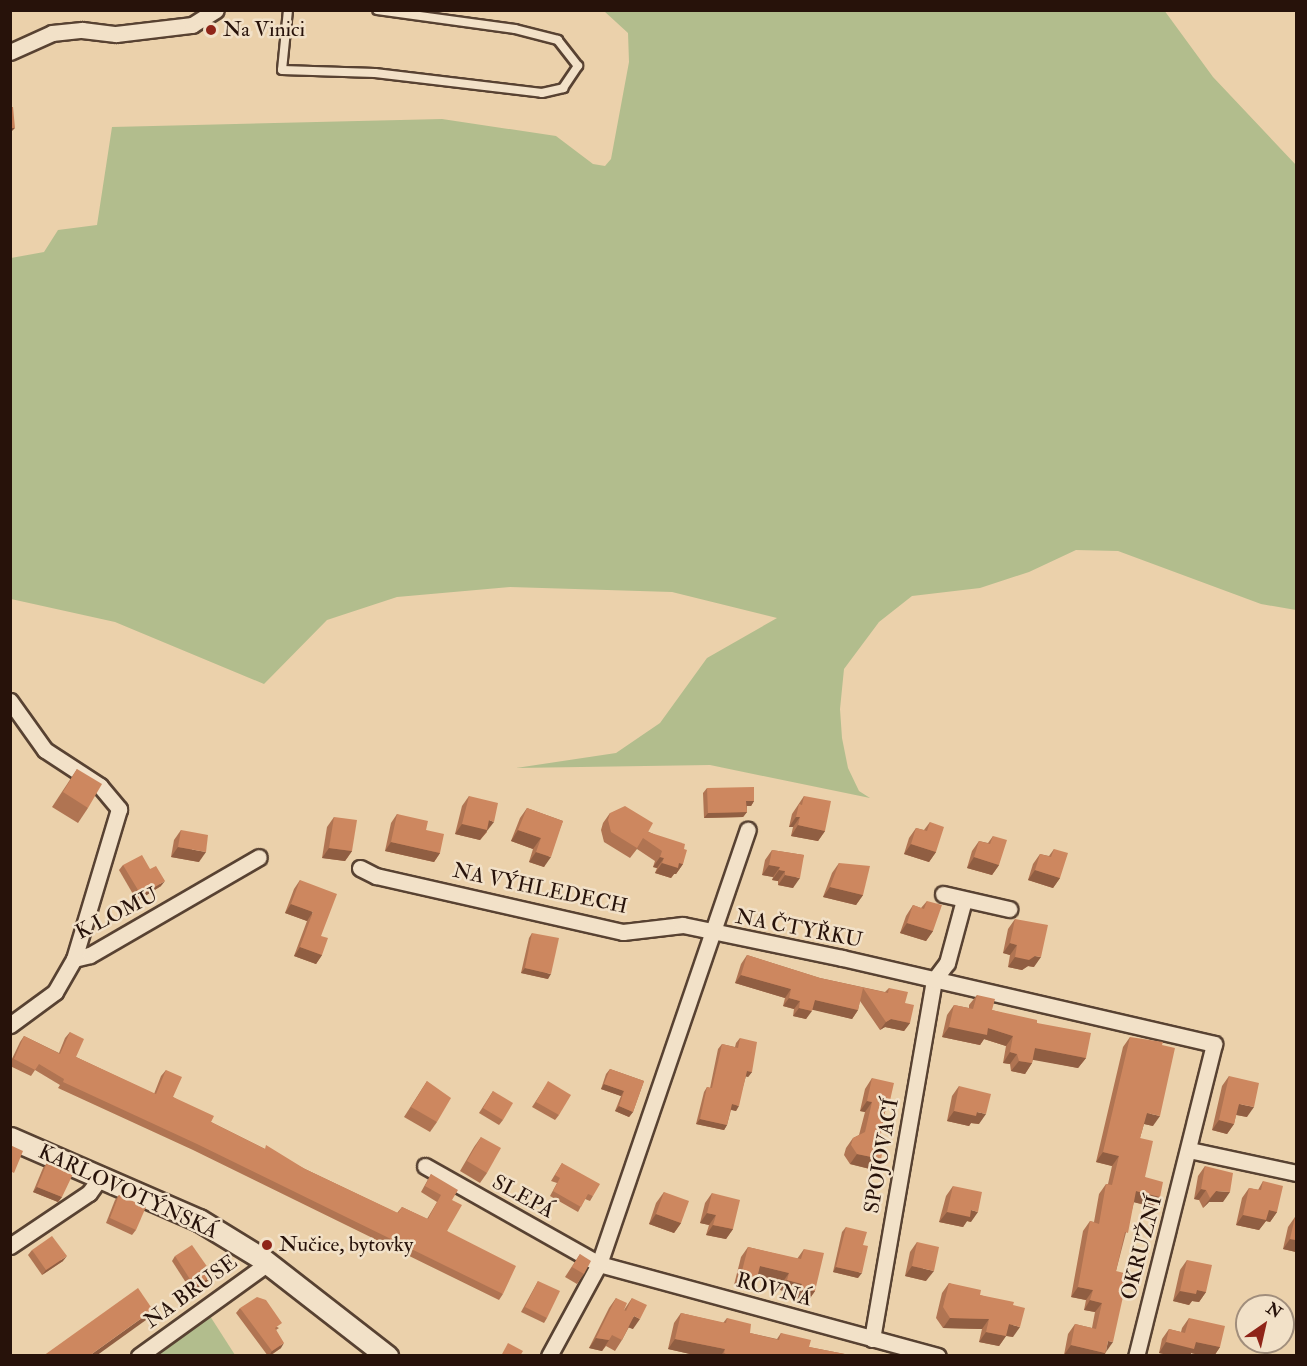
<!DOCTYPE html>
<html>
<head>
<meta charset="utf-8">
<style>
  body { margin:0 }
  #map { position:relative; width:1307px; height:1366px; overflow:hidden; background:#ebd1ab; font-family:"IM FELL Double Pica",serif }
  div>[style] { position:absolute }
  .green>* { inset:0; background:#b2bd8d }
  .roads { filter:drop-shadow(2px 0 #584232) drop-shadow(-2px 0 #584232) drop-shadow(0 2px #584232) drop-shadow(0 -2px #584232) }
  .lane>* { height:8px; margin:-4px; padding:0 4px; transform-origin:4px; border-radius:4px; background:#f2e1c8 }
  .street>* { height:15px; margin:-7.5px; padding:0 7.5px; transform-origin:7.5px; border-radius:7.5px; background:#f2e1c8 }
  .secondary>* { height:21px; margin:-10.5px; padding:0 10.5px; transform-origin:10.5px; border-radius:10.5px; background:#f2e1c8 }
  .wall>* { inset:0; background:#b07452 }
  .shaded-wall>* { inset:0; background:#905e42 }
  .building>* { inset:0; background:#cd875f }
  .dots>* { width:16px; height:16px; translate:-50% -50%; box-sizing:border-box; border:3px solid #f2e1c8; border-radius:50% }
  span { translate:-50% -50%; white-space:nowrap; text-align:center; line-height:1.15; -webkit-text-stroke:5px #f2e1c8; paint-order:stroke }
  .poi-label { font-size:21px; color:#27120a }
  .left { translate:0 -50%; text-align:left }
  .street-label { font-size:21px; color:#27120a }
  .frame { position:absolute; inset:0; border:12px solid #27120a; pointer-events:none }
  .north { position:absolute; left:1235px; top:1294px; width:60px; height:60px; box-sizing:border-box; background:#f2e1c8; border:2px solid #a18e7c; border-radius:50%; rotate:34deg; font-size:16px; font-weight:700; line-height:24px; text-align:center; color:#27120a }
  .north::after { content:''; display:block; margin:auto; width:21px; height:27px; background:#8f2418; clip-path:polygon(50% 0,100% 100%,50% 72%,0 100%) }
</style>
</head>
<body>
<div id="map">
  <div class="green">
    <i style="clip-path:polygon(1164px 10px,1213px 77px,1296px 165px,1296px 610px,1261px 604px,1118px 551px,1076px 550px,1029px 572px,980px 588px,912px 596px,879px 622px,844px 669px,840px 709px,842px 738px,848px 768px,859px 791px,870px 798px,710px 765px,516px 768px,616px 753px,660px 723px,707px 658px,777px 618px,672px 592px,510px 587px,397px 597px,327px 620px,264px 684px,115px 622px,11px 599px,11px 258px,44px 252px,58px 230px,97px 225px,112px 127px,442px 119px,556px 136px,593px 164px,605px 166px,611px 159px,629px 62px,628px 33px,604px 11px)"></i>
    <i style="clip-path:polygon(210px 1316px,235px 1355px,154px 1355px)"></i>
  </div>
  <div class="roads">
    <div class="lane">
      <i style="left:288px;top:10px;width:60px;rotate:95.7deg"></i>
      <i style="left:282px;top:70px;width:93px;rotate:1.8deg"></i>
      <i style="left:375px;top:73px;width:168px;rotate:6.8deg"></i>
      <i style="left:542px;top:93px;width:22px;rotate:-13deg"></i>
      <i style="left:563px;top:88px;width:27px;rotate:-56deg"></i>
      <i style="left:578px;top:66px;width:33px;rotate:-128deg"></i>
      <i style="left:558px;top:40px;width:44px;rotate:-165.7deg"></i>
      <i style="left:515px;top:29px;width:139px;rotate:-172.2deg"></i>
    </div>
    <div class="street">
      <i style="left:10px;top:52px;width:46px;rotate:-24.3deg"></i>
      <i style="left:52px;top:33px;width:30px;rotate:-6deg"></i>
      <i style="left:82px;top:30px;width:34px;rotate:7deg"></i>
      <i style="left:116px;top:34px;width:77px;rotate:-6.8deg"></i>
      <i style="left:192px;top:25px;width:28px;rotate:-32deg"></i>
      <i style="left:10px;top:701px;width:60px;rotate:54.5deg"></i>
      <i style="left:45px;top:750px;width:66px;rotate:33.2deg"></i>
      <i style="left:100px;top:786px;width:30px;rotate:50deg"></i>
      <i style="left:119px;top:809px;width:157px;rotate:106.7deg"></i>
      <i style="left:74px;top:959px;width:38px;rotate:120deg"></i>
      <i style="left:55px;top:992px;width:56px;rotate:143.7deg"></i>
      <i style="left:360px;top:868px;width:18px;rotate:27deg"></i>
      <i style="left:376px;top:876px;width:253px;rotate:12.8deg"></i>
      <i style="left:623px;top:932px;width:60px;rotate:-6.7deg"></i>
      <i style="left:683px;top:925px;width:162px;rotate:11.7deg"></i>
      <i style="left:842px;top:958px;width:382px;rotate:13deg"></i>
      <i style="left:1214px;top:1044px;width:322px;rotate:104deg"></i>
      <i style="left:943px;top:894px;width:68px;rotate:12.8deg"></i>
      <i style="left:74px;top:959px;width:16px;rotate:-14deg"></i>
      <i style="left:90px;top:955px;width:195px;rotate:-30.1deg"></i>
      <i style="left:1189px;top:1150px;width:109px;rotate:12.1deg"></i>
      <i style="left:425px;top:1166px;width:200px;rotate:29.4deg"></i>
      <i style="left:599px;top:1264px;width:351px;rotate:15.2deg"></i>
      <i style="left:10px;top:1246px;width:95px;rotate:-33.9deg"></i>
      <i style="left:89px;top:1193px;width:19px;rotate:-54deg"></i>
      <i style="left:872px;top:1339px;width:364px;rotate:-80.2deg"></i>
      <i style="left:934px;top:980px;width:21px;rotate:-53deg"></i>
      <i style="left:947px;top:963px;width:65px;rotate:-74.9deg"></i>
      <i style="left:139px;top:1356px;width:159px;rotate:-35.8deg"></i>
      <i style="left:549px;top:1356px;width:105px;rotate:-61.5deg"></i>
      <i style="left:599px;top:1264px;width:459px;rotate:-71.1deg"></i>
    </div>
    <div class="secondary">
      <i style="left:10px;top:1138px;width:206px;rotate:23.5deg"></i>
      <i style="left:199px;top:1220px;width:73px;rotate:31.5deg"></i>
      <i style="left:261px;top:1258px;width:160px;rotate:37.9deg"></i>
    </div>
  </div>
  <div class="wall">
    <i style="clip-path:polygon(77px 769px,88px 808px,78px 823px,52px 807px)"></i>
    <i style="clip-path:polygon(707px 788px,754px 801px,751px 806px,747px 806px,747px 812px,743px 817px,704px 818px,703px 793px)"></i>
    <i style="clip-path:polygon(469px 796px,487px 832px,480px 840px,455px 834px,462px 806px)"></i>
    <i style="clip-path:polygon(804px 796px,825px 831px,818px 841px,791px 836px,793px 827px,789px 827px,792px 814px)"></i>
    <i style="clip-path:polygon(527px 808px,563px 821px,544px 867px,529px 862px,533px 849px,511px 841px,520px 818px)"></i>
    <i style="clip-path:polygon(610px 813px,684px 849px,683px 864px,676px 874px,674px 874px,671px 878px,655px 873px,657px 868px,653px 867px,655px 861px,637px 849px,630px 858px,604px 842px,601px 830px,603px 823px)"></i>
    <i style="clip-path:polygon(397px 814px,426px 830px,440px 853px,434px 862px,385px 851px,391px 823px)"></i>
    <i style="clip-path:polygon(334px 817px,352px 851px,345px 861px,322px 858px,327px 827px)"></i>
    <i style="clip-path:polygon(930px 822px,936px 852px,929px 862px,904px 854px,909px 838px,916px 828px,924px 830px)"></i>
    <i style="clip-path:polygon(181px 830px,199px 862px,171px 857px,174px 840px)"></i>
    <i style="clip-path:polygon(993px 836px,999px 865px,992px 875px,967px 868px,972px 851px,979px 841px,988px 843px)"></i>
    <i style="clip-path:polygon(1054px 849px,1060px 878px,1053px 888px,1028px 880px,1033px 864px,1040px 854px,1049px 856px)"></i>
    <i style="clip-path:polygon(772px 850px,804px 855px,793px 888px,778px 885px,778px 881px,772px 880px,773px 877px,762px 875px,765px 860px)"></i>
    <i style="clip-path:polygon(839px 863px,863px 895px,856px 905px,823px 897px,832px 873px)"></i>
    <i style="clip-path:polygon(123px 865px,150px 869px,161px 886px,137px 901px,119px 870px)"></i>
    <i style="clip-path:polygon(300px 880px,321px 936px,322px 955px,316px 964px,294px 956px,307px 921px,285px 913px,294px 889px)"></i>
    <i style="clip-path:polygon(927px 901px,933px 931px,926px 941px,900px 933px,906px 916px,913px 905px,921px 908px)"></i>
    <i style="clip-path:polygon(1015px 919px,1034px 967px,1028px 966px,1022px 970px,1008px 967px,1010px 955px,1003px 953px,1008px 929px)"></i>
    <i style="clip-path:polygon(532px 933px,548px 979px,521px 973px,529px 938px)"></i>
    <i style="clip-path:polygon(747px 955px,820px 978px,885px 992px,889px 988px,905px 1003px,910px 1023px,904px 1031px,885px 1027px,880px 1030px,860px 1001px,858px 1010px,852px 1019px,812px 1009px,806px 1019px,793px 1016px,794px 1009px,783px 1006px,785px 998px,735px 983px,741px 964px)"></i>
    <i style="clip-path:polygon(977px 995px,992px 1010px,1037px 1023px,1086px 1058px,1078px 1068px,1033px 1059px,1032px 1063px,1025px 1074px,1011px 1071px,1010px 1064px,1003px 1063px,1006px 1046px,984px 1039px,980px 1045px,942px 1037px,947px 1015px,954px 1005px,969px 1008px,969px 1005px)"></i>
    <i style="clip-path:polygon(70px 1032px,76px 1057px,154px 1094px,161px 1076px,166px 1070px,173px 1097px,211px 1122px,305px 1169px,397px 1213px,402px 1207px,427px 1219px,437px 1202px,421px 1192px,431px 1174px,452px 1200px,447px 1231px,503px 1294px,499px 1300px,193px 1150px,58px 1088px,60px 1085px,35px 1070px,31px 1076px,10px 1066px,10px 1063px,20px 1042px,24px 1036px,59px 1053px,65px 1038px)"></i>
    <i style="clip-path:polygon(1130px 1037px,1153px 1126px,1144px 1124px,1140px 1138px,1145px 1177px,1160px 1197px,1153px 1207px,1134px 1202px,1116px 1271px,1106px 1352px,1104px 1356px,1066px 1356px,1064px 1355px,1068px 1334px,1075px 1324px,1092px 1328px,1095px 1312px,1084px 1310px,1086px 1300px,1071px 1297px,1083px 1231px,1090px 1221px,1094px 1222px,1099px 1194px,1106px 1184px,1108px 1184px,1112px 1166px,1096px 1162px,1123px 1047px)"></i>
    <i style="clip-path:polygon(740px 1038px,752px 1072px,748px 1077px,746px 1076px,736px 1111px,731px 1110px,727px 1125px,724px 1130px,696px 1124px,704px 1092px,707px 1087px,710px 1088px,718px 1049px,722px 1044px,735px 1047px,736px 1043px)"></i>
    <i style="clip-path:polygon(610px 1069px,644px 1081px,633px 1112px,629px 1117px,615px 1111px,621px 1096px,601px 1089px,606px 1074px)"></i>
    <i style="clip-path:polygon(1229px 1076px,1247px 1117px,1236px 1115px,1234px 1124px,1227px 1134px,1212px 1130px,1222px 1086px)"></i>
    <i style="clip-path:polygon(872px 1078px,889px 1105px,885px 1112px,874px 1170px,850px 1164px,844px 1155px,846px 1148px,853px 1138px,859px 1135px,865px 1112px,860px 1111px,865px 1089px)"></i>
    <i style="clip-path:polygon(427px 1081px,437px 1122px,430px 1132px,404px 1117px)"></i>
    <i style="clip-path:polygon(959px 1086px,979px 1124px,971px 1123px,969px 1126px,947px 1121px,952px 1096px)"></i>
    <i style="clip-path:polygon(545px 1087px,559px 1115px,555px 1120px,532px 1107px)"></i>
    <i style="clip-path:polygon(493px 1091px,503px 1120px,499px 1125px,479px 1113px)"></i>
    <i style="clip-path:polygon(481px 1137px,487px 1173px,480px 1183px,460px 1171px,474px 1147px)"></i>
    <i style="clip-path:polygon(47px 1163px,62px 1197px,58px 1202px,33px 1192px,43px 1168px)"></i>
    <i style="clip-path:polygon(562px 1163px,593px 1196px,590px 1201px,585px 1199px,578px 1212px,550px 1196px,557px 1183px,551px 1181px)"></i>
    <i style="clip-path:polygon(1205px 1166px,1223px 1202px,1209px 1202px,1203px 1208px,1199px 1200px,1194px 1199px,1198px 1176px)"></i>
    <i style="clip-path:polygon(1263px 1181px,1277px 1212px,1270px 1222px,1266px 1221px,1259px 1230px,1236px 1225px,1242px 1198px,1249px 1188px,1258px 1190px)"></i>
    <i style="clip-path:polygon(953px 1186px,971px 1222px,967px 1221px,963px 1227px,939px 1222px,946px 1196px)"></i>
    <i style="clip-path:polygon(664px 1192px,681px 1223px,674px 1233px,649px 1224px,656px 1203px)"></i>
    <i style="clip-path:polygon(712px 1193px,733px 1229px,726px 1239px,706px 1235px,709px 1225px,700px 1223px,705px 1203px)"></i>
    <i style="clip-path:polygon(119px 1195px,136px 1230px,132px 1235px,106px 1223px,115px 1200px)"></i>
    <i style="clip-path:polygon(1295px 1217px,1296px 1217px,1296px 1252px,1283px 1249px,1288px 1227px)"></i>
    <i style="clip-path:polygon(846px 1227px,863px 1245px,858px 1278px,833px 1272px,842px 1232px)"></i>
    <i style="clip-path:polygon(917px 1242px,926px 1281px,905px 1276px,910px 1252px)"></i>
    <i style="clip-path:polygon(748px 1247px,797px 1259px,804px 1249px,815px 1291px,808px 1301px,794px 1298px,795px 1294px,780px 1290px,782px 1283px,757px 1277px,750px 1288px,734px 1285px,741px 1257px)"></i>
    <i style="clip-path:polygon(32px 1250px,63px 1261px,42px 1275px,28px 1255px)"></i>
    <i style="clip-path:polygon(580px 1254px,584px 1274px,577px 1284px,565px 1277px)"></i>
    <i style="clip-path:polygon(175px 1256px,213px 1275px,209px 1280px,192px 1292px,172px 1261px)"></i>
    <i style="clip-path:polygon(1187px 1260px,1206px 1292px,1199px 1302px,1192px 1301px,1189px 1305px,1173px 1301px,1180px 1270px)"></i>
    <i style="clip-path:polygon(538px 1281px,547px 1318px,544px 1323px,521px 1312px)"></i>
    <i style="clip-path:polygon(949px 1283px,980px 1295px,1013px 1305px,1013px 1337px,1006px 1336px,999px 1346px,979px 1342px,982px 1329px,943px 1328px,936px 1318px,942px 1293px)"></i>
    <i style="clip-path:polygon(616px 1298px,624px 1310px,632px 1298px,633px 1329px,629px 1327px,622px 1340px,615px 1351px,606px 1346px,602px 1351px,589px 1348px,609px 1308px)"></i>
    <i style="clip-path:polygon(240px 1308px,279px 1328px,276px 1330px,281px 1348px,270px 1356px,268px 1356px,236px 1313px)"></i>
    <i style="clip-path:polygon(681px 1313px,723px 1323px,727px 1318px,750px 1333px,777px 1339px,781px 1333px,809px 1347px,855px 1356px,699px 1356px,668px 1349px,674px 1323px)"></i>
    <i style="clip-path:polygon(1189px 1318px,1220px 1347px,1214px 1356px,1204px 1356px,1191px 1353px,1190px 1356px,1173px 1356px,1159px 1353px,1162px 1339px,1169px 1329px,1181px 1332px,1182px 1328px)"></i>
  </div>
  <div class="shaded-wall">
    <i style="clip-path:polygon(10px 128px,15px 128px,10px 133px)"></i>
    <i style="clip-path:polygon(746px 801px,754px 801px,751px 806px,743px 806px)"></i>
    <i style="clip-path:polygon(747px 812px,743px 817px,704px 818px,708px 813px)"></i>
    <i style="clip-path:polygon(796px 817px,800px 817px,793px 827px,789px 827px)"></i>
    <i style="clip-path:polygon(489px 820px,494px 822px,480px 840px,455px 834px,462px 824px)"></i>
    <i style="clip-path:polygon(798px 825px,825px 831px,818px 841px,791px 836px)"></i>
    <i style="clip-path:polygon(518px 830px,541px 838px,533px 849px,511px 841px)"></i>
    <i style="clip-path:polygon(391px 842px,440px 853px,434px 862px,385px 851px)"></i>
    <i style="clip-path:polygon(911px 844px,936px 852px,929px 862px,904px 854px)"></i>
    <i style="clip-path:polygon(178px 847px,206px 852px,199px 862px,171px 857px)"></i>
    <i style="clip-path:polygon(329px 848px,352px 851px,345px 861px,322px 858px)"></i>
    <i style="clip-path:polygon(536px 852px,551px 857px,544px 867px,529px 862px)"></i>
    <i style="clip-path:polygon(660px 857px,664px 858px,657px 868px,653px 867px)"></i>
    <i style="clip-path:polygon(974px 857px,999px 865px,992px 875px,967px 868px)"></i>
    <i style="clip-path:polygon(662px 863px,679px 863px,683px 864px,676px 874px,674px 874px,671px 878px,655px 873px)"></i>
    <i style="clip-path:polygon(769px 865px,780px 867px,773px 877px,762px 875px)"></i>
    <i style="clip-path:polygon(779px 870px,785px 871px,778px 881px,772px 880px)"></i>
    <i style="clip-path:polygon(1035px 870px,1060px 878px,1053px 888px,1028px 880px)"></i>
    <i style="clip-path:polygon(785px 875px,800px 878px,793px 888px,778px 885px)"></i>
    <i style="clip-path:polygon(165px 881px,161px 886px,137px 901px,141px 895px)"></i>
    <i style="clip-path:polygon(830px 887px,863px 895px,856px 905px,823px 897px)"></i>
    <i style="clip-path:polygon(291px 904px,313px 912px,307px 921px,285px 913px)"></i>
    <i style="clip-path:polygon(907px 923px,933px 931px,926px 941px,900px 933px)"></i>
    <i style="clip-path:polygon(1010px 943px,1017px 945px,1010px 955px,1003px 953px)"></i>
    <i style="clip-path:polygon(300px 947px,322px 955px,316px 964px,294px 956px)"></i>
    <i style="clip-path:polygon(1035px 956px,1041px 957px,1034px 967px,1028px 966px,1022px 970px,1008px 967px,1015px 957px)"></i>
    <i style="clip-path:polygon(525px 968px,551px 974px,548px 979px,521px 973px)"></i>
    <i style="clip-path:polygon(741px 975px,791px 989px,785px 998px,735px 983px)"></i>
    <i style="clip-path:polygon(789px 998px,800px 1001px,794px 1009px,783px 1006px)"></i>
    <i style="clip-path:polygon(815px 1000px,858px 1010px,852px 1019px,809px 1009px)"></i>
    <i style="clip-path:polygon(799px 1008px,812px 1011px,806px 1019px,793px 1016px)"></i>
    <i style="clip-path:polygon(891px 1019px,910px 1023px,904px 1031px,885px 1027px,880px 1030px,886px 1022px)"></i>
    <i style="clip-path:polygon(949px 1027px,988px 1028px,1013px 1036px,1006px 1046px,984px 1039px,980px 1045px,942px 1037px)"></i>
    <i style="clip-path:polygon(1035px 1048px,1086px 1058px,1078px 1068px,1028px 1059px)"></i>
    <i style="clip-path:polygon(1010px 1052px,1017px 1054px,1010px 1064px,1003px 1063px)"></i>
    <i style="clip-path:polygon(1019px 1061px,1032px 1063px,1025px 1074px,1011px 1071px)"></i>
    <i style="clip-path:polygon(747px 1071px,752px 1072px,748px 1077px,744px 1076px)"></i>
    <i style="clip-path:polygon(604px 1084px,624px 1091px,621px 1096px,601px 1089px)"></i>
    <i style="clip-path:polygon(867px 1101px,872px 1102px,865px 1112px,860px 1111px)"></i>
    <i style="clip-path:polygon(732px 1104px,739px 1106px,736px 1111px,729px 1109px)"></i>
    <i style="clip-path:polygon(1239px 1104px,1254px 1107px,1247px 1117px,1232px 1114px)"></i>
    <i style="clip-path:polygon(619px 1106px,633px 1112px,629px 1117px,615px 1111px)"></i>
    <i style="clip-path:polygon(954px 1111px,977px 1112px,986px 1114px,979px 1124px,971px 1123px,969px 1126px,947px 1121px)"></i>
    <i style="clip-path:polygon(1147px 1113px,1160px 1116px,1153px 1126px,1140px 1123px)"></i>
    <i style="clip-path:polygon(700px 1119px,727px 1125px,724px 1130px,696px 1124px)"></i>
    <i style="clip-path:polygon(1219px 1120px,1234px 1124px,1227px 1134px,1212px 1130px)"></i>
    <i style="clip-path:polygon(1103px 1152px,1119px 1156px,1112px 1166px,1096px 1162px)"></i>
    <i style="clip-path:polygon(857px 1154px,881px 1159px,874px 1170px,850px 1164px)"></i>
    <i style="clip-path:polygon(37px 1187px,62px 1197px,58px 1202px,33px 1192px)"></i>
    <i style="clip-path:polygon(1201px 1189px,1206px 1190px,1199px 1200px,1194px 1199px)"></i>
    <i style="clip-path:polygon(1136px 1191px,1160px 1197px,1153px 1207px,1129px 1201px)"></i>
    <i style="clip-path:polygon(1216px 1191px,1230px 1192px,1223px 1202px,1209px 1202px,1203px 1208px)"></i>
    <i style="clip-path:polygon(971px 1210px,978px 1212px,971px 1222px,967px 1221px,963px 1227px,939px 1222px,947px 1212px)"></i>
    <i style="clip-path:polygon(1269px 1210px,1277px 1212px,1270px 1222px,1266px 1221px,1259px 1230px,1236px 1225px,1243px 1215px)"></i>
    <i style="clip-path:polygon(707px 1213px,716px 1215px,709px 1225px,700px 1223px)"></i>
    <i style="clip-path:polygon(656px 1214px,681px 1223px,674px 1233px,649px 1224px)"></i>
    <i style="clip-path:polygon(713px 1225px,733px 1229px,726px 1239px,706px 1235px)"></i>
    <i style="clip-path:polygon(1290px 1239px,1296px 1240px,1296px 1252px,1283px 1249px)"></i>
    <i style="clip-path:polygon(67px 1256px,63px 1261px,42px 1275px,46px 1270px)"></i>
    <i style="clip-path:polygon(760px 1266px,789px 1273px,782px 1283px,753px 1277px)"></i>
    <i style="clip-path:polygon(912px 1266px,934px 1271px,926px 1281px,905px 1276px)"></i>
    <i style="clip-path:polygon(836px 1267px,862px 1273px,858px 1278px,833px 1272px)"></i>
    <i style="clip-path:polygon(213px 1275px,209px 1280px,192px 1292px,195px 1287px)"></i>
    <i style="clip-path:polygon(741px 1275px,757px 1278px,750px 1288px,734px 1285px)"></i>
    <i style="clip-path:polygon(787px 1280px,802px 1284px,795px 1294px,780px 1290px)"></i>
    <i style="clip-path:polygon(1078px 1287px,1093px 1290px,1086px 1300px,1071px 1297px)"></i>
    <i style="clip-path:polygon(801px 1288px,815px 1291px,808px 1301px,794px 1298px)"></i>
    <i style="clip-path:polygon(1197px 1290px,1206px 1292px,1199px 1302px,1192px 1301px,1189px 1305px,1173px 1301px,1180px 1291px)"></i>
    <i style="clip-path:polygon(1090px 1300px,1102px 1303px,1095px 1312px,1084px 1310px)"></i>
    <i style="clip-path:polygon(153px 1310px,146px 1320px,96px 1356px,89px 1356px)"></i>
    <i style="clip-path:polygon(634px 1316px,640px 1319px,633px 1329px,627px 1327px)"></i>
    <i style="clip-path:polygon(950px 1318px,989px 1319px,982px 1329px,943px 1328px)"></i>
    <i style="clip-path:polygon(1009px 1324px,1020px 1327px,1013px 1337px,1002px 1335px)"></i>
    <i style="clip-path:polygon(986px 1332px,1006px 1336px,999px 1346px,979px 1342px)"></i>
    <i style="clip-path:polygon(596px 1338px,609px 1340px,602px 1351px,589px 1348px)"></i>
    <i style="clip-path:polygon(675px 1339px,725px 1349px,721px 1356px,699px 1356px,668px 1349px)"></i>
    <i style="clip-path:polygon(1108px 1341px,1113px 1342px,1106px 1352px)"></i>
    <i style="clip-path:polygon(1166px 1342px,1196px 1342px,1220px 1347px,1214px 1356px,1204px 1356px,1191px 1353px,1190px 1356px,1173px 1356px,1159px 1353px)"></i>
    <i style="clip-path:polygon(284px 1343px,281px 1348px,269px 1356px,272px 1351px)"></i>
    <i style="clip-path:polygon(1071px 1345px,1105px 1353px,1104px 1356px,1064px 1355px)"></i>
  </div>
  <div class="building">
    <i style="clip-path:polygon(10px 107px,13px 107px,15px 128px,10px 128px)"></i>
    <i style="clip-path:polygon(77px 769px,102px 784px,88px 808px,63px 792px)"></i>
    <i style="clip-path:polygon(754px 787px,754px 801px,746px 801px,747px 812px,708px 813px,707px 788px)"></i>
    <i style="clip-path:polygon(469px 796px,498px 803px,494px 822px,489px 820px,487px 830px,462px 824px)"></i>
    <i style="clip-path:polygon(804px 796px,831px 801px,825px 831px,798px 825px,800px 817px,796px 817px,799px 804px,802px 805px)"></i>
    <i style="clip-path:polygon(625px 806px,653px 823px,648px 832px,685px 844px,684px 849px,687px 850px,683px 864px,679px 863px,678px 868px,662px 863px,664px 858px,660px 857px,662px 851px,643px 838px,637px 848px,611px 832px,608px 820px,610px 813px)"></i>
    <i style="clip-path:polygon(527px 808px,563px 821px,551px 857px,536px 852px,541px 838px,518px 830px)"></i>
    <i style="clip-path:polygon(397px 814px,428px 821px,426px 830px,444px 834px,440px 853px,391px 842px)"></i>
    <i style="clip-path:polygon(334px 817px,357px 820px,352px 851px,329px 848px)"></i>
    <i style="clip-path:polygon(930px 822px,944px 827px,936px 852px,911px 844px,916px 828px,927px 831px)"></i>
    <i style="clip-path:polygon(181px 830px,208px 835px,206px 852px,178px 847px)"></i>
    <i style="clip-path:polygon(993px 836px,1007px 840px,999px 865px,974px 857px,979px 841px,990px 844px)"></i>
    <i style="clip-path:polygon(1054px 849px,1068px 853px,1060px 878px,1035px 870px,1040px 854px,1051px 857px)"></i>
    <i style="clip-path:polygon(772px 850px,804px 855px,800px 878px,785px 875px,785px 871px,779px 870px,780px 867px,769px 865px)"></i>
    <i style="clip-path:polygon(142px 855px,150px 869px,156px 866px,165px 881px,141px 895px,123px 865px)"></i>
    <i style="clip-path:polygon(839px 863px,870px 866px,863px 895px,830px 887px)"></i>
    <i style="clip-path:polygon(300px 880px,337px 894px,321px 936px,328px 938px,322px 955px,300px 947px,313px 912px,291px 904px)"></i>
    <i style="clip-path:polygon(927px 901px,942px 905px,933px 931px,907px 923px,913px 905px,924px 909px)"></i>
    <i style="clip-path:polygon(1015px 919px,1048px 925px,1041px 957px,1035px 956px,1029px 960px,1015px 957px,1017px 945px,1010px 943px)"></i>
    <i style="clip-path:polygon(532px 933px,559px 938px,551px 974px,525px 968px)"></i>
    <i style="clip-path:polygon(747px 955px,820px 978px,888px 993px,889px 988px,908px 992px,905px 1003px,914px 1005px,910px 1023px,891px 1019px,886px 1022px,863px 988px,858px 1010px,815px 1000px,812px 1011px,799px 1008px,800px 1001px,789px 998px,791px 989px,741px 975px)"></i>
    <i style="clip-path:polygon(977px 995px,995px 999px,992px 1010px,1037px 1020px,1037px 1023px,1091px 1033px,1086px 1058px,1035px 1048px,1032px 1063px,1019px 1061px,1017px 1054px,1010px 1052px,1013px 1036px,988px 1028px,987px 1035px,949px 1027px,954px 1005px,973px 1009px)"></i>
    <i style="clip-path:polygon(70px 1032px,84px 1039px,76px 1057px,156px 1094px,166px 1070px,182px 1077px,173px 1097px,214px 1116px,211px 1122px,265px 1149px,266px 1145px,305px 1169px,398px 1213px,402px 1207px,428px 1219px,441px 1195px,425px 1186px,431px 1174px,458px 1190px,452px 1200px,462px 1205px,447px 1231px,516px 1266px,503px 1294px,197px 1144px,63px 1082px,64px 1079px,39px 1064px,35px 1070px,14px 1059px,24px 1036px,60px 1054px)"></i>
    <i style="clip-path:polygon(1130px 1037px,1163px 1042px,1162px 1045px,1175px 1048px,1160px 1116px,1147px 1113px,1140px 1138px,1153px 1141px,1145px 1177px,1163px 1182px,1160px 1197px,1136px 1191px,1128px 1233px,1125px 1232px,1116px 1271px,1128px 1274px,1113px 1342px,1108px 1341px,1105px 1353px,1071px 1345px,1075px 1324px,1096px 1329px,1102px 1303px,1090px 1300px,1093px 1290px,1078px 1287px,1090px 1221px,1099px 1224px,1106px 1184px,1112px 1185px,1119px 1156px,1103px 1152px)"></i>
    <i style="clip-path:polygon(740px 1038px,757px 1042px,752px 1072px,747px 1071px,739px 1106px,732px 1104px,727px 1125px,700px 1119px,707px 1087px,712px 1088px,722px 1044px,738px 1048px)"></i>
    <i style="clip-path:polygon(610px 1069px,644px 1081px,633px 1112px,619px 1106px,624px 1091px,604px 1084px)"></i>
    <i style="clip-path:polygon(1229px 1076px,1259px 1083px,1254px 1107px,1239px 1104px,1234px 1124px,1219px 1120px)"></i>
    <i style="clip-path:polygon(872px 1078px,894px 1083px,889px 1105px,886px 1105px,880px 1136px,886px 1137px,881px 1159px,857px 1154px,851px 1145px,853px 1138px,865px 1132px,872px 1102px,867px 1101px)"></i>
    <i style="clip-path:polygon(427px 1081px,451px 1098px,437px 1122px,411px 1107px)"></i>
    <i style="clip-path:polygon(548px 1081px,571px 1095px,559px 1115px,536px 1102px)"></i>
    <i style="clip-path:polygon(959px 1086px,991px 1094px,986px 1114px,977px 1112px,976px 1116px,954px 1111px)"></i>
    <i style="clip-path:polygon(493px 1091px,513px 1103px,503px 1120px,483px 1108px)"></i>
    <i style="clip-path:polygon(481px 1137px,501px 1148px,487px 1173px,467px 1161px)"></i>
    <i style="clip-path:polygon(10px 1145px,23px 1151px,14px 1173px,10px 1171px)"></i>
    <i style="clip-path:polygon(47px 1163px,73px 1174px,62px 1197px,37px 1187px)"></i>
    <i style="clip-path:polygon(562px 1163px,600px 1184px,593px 1196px,588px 1194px,581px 1207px,553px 1191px,560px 1178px,555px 1175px)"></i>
    <i style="clip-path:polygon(1205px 1166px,1233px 1173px,1230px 1192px,1216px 1191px,1210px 1198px,1206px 1190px,1201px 1189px)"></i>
    <i style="clip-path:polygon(1263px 1181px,1283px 1186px,1277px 1212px,1269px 1210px,1266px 1220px,1243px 1215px,1249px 1188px,1261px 1190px)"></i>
    <i style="clip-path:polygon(953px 1186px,982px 1192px,978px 1212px,971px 1210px,970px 1217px,947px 1212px)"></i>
    <i style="clip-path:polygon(664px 1192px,689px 1201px,681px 1223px,656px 1214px)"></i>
    <i style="clip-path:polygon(712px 1193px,740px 1200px,733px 1229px,713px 1225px,716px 1215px,707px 1213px)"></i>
    <i style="clip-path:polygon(119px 1195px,146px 1207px,136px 1230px,110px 1218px)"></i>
    <i style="clip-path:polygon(1295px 1217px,1296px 1217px,1296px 1240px,1290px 1239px)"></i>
    <i style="clip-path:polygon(846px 1227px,867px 1232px,863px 1245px,868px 1246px,862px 1273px,836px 1267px)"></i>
    <i style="clip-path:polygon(52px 1236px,67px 1256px,46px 1270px,32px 1250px)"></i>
    <i style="clip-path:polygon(917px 1242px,939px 1247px,934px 1271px,912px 1266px)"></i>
    <i style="clip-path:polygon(192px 1245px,213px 1275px,195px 1287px,175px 1256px)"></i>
    <i style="clip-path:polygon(748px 1247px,801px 1259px,804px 1249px,824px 1253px,815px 1291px,801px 1288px,802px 1284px,787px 1280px,789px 1273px,760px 1266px,757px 1278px,741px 1275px)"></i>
    <i style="clip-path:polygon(580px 1254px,591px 1261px,584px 1274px,572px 1267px)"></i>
    <i style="clip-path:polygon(1187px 1260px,1212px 1265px,1206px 1292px,1197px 1290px,1196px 1294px,1180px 1291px)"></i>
    <i style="clip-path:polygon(538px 1281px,560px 1291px,547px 1318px,525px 1307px)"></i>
    <i style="clip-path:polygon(949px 1283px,981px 1290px,980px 1295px,1014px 1302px,1013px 1305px,1025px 1308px,1020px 1327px,1009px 1324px,1006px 1336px,986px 1332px,989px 1319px,950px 1318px,943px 1307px)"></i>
    <i style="clip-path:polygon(138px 1288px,153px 1310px,89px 1356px,43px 1356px)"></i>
    <i style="clip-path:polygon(257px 1297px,266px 1300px,282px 1323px,275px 1328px,284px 1343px,272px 1351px,240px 1308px)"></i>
    <i style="clip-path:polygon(616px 1298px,627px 1303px,624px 1310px,626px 1311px,632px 1298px,647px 1305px,640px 1319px,634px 1316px,622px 1340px,612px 1335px,609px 1340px,596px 1338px)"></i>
    <i style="clip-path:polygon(681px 1313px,726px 1323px,727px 1318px,751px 1324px,750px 1333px,779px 1340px,781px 1333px,811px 1340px,809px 1347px,855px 1356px,730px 1356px,724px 1353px,725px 1349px,675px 1339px)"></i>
    <i style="clip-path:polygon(1189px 1318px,1225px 1326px,1220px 1347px,1196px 1342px,1194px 1349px,1166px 1342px,1169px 1329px,1185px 1333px)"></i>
    <i style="clip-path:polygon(508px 1343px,523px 1351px,520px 1356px,501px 1356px)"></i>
  </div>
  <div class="dots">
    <i style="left:211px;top:30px;background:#8f2418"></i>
    <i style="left:267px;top:1245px;background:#8f2418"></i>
  </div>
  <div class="poi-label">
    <span class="left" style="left:223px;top:30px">Na Vinici</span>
    <span class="left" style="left:279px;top:1245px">Nučice, bytovky</span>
  </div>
  <div class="street-label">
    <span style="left:540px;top:889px;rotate:12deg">NA VÝHLEDECH</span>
    <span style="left:117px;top:914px;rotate:-27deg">K LOMU</span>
    <span style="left:799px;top:929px;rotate:11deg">NA ČTYŘKU</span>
    <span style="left:882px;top:1156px;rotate:-80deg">SPOJOVACÍ</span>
    <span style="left:128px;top:1192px;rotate:25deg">KARLOVOTÝNSKÁ</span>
    <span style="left:523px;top:1197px;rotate:29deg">SLEPÁ</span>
    <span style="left:1142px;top:1248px;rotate:-75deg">OKRUŽNÍ</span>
    <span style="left:774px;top:1290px;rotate:15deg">ROVNÁ</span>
    <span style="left:191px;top:1292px;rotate:-36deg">NA BRUSE</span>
  </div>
  <div class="frame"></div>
  <div class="north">N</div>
</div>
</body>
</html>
